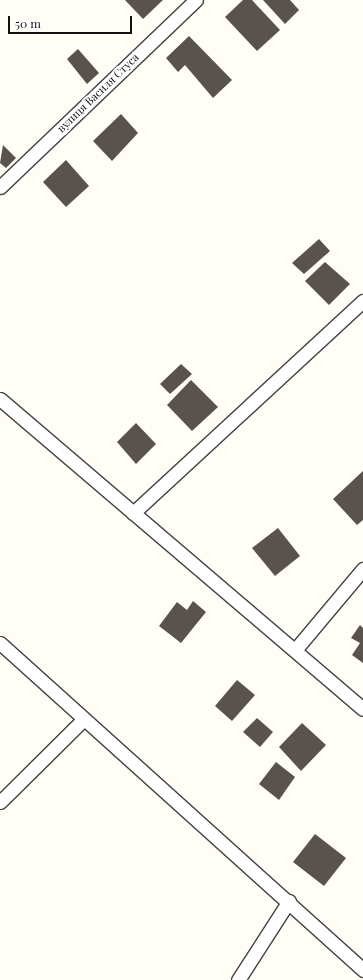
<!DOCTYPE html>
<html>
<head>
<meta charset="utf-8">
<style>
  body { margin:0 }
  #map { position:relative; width:363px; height:980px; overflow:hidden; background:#fffdf5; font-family:"Playfair Display",serif }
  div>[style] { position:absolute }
  .building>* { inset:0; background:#5a524d }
  .roads { filter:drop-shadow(1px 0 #444) drop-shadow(-1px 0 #444) drop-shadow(0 1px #444) drop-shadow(0 -1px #444) }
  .street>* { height:13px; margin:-6.5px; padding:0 6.5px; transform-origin:6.5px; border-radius:6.5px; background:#fff }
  span { translate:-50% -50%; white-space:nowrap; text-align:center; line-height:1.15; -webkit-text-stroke:4px #fff; paint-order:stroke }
  .street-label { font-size:11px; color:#111 }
  .scale { position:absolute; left:8px; top:16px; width:124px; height:18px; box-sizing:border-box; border:2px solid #111; border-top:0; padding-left:5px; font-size:12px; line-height:14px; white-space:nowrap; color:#111; -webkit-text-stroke:3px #fff; paint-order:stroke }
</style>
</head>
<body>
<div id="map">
  <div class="building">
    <i style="clip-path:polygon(125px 0,163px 0,143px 19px)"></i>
    <i style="clip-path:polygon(243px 0,252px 0,280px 30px,257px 51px,225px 17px)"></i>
    <i style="clip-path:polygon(263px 0,290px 0,299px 10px,285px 24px)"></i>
    <i style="clip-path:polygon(189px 36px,232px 80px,213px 98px,185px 65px,178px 72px,166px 58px)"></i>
    <i style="clip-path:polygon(78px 49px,99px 73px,87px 84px,67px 59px)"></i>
    <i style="clip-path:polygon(121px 114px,138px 133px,112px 161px,93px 141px)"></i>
    <i style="clip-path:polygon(3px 145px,16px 158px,6px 168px,0 163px)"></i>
    <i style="clip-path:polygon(66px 160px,89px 186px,66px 207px,43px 182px)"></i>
    <i style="clip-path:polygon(319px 239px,330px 251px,304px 274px,292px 263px)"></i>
    <i style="clip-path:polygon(325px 262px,350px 284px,329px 305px,305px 281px)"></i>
    <i style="clip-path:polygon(181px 364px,192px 374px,170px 394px,160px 384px)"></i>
    <i style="clip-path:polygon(191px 380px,218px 407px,192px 431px,167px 405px)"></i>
    <i style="clip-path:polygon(136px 423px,156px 444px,136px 464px,117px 442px)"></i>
    <i style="clip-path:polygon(363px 471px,363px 520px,357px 525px,333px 499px)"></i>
    <i style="clip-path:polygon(278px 528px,300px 556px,275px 576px,252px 548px)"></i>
    <i style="clip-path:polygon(193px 601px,206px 612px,181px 643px,159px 626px,177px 602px,187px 610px)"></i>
    <i style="clip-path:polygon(360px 625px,363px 628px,363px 663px,352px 655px,360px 643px,351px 638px)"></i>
    <i style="clip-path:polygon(237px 680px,255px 695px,232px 721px,215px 706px)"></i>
    <i style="clip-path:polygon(257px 718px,273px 732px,260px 747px,243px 732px)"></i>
    <i style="clip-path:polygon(302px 723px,326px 745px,301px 771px,279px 747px)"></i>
    <i style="clip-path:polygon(276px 762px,295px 777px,279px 800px,259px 784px)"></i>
    <i style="clip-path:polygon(315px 834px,346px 858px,324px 886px,293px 862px)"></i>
  </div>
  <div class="roads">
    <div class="street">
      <i style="left:0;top:187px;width:271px;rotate:-43.7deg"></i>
      <i style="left:0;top:399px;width:477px;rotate:40.5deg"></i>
      <i style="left:133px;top:513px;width:313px;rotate:-42.7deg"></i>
      <i style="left:0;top:643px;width:489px;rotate:42deg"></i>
      <i style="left:295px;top:650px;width:106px;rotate:-50deg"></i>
      <i style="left:0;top:802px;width:117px;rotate:-44.7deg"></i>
      <i style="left:238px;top:980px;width:94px;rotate:-57.2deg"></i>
    </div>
  </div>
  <div class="street-label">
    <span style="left:98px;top:93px;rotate:-44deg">вулиця Василя Стуса</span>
  </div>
  <div class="scale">50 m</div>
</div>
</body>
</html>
